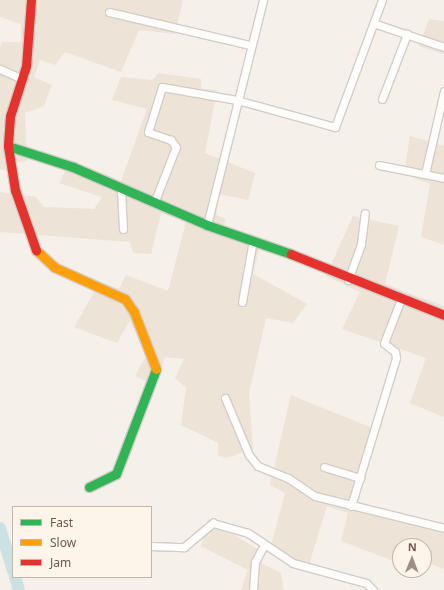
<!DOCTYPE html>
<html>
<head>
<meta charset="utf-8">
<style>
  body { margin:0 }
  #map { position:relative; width:444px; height:590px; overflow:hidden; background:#f5f0e9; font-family:"Noto Sans",sans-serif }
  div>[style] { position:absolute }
  .residential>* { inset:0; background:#ede3d7 }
  .river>* { height:12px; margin:-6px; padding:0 6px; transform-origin:6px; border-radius:6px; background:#cce1e3 }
  .roads { filter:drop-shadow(1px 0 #d3cdc7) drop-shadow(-1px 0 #d3cdc7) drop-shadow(0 1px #d3cdc7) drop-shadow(0 -1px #d3cdc7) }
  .street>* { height:7px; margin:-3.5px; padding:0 3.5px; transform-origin:3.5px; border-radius:3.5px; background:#fefdfc }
  .fast>* { height:9px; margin:-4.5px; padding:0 4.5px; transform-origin:4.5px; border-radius:4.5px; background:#30b455 }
  .slow>* { height:9px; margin:-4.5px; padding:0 4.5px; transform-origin:4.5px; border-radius:4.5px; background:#ff9f0a }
  .jam>* { height:9px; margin:-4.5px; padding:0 4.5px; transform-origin:4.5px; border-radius:4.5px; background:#e5322d }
  span { translate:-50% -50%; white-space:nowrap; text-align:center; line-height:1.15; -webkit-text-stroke:3px #fdf5e9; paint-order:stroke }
  .legend { position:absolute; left:12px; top:506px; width:140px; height:72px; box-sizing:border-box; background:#fdf5e9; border:1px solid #c4b7aa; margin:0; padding:5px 7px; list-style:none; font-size:12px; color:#6f594c }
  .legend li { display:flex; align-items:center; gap:8px; height:20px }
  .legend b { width:20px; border:1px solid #c4b7aa }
  .north { position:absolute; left:392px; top:538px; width:40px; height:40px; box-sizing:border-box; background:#fdf5e9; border:1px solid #c4b7aa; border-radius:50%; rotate:1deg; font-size:11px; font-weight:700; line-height:16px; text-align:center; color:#6f594c }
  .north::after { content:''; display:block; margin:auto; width:14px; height:18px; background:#9e8e83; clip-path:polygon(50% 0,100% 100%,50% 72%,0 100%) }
</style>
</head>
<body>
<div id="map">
  <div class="residential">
    <i style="clip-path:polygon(0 0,183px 0,175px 34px,139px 30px,121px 72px,65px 52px,55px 65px,40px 60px,34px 77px,52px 85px,44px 106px,25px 113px,27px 161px,16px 163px,15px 172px,0 169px,0 47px,2px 42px,21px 42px,21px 24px,0 17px)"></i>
    <i style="clip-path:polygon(429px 19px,444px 21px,444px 54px,419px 46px)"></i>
    <i style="clip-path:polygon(158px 73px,201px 79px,201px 89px,217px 90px,205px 153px,255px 173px,248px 200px,219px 194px,216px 215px,226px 219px,224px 226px,262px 238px,253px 274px,307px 304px,293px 323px,266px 318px,249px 393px,253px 449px,226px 458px,218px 455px,218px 443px,181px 425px,186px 388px,175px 378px,184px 359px,165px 357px,156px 386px,135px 376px,146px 356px,130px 320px,117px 343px,74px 327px,100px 282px,119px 289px,126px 275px,168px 291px,186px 222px,161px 213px,151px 254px,133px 253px,130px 242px,0 232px,0 192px,36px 197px,44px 207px,94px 209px,102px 197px,59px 183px,71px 160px,121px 181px,147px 109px,112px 100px,121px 77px,153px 80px)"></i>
    <i style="clip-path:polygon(410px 136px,444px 146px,444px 245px,421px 237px,430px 184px,404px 174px)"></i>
    <i style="clip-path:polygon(353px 216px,399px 226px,385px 284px,444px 306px,444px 417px,410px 403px,426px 358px,342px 329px,360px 292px,326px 276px)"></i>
    <i style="clip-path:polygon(291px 395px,377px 430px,355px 502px,444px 524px,444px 569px,424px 561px,424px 546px,400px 546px,399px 563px,341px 541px,348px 513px,327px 506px,307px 571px,269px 553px,285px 493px,270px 485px)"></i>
    <i style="clip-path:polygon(208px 519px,264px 553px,261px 563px,281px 573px,284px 590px,241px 590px,248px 570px,201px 546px)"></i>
  </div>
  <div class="river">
    <i style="left:0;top:528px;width:45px;rotate:73.2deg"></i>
    <i style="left:15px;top:577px;width:14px;rotate:73deg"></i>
  </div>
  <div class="roads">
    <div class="street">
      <i style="left:109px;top:12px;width:145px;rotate:13.2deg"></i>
      <i style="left:376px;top:24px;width:72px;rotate:18.7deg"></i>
      <i style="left:0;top:69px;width:24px;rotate:24deg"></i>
      <i style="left:382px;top:99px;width:70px;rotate:-69deg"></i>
      <i style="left:379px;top:165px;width:66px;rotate:11.3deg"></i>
      <i style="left:425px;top:174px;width:85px;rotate:-77.1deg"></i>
      <i style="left:121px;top:190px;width:39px;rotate:87deg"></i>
      <i style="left:154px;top:203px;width:60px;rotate:-68.6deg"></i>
      <i style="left:176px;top:147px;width:9px;rotate:-126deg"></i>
      <i style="left:171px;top:140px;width:24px;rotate:-161deg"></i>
      <i style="left:148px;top:132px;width:47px;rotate:-72.7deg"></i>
      <i style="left:162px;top:87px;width:76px;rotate:9.8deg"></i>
      <i style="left:237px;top:100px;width:102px;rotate:15.4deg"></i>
      <i style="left:335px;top:127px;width:135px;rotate:-69.7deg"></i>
      <i style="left:207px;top:225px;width:232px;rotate:-76deg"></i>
      <i style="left:348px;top:280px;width:38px;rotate:-70deg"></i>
      <i style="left:361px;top:244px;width:31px;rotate:-83deg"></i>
      <i style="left:242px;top:302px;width:63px;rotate:-79.9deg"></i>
      <i style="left:225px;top:398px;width:62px;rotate:67.2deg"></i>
      <i style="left:249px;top:455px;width:14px;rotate:51deg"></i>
      <i style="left:258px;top:466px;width:32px;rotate:22deg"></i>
      <i style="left:288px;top:478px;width:32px;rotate:34deg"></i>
      <i style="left:315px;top:496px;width:133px;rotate:13.9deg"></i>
      <i style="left:324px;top:467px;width:38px;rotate:17deg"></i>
      <i style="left:351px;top:506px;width:155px;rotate:-73.1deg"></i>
      <i style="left:396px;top:358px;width:6px;rotate:-99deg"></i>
      <i style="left:395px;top:352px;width:14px;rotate:-141deg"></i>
      <i style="left:384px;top:343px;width:47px;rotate:-68.9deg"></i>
      <i style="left:151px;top:546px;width:33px;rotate:2deg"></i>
      <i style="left:184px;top:547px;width:38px;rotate:-40deg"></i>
      <i style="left:213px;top:523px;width:36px;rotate:16deg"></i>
      <i style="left:248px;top:533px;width:54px;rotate:33.7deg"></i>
      <i style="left:293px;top:563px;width:76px;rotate:15.3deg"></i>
      <i style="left:366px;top:583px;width:10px;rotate:45deg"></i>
      <i style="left:253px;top:590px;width:28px;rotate:-86deg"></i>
      <i style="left:255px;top:562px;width:19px;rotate:-62deg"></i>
    </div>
    <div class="fast">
      <i style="left:8px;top:146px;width:68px;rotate:17.9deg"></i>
      <i style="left:73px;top:167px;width:146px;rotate:23.4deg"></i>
      <i style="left:207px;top:225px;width:89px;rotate:19deg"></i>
      <i style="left:89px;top:487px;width:30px;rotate:-26deg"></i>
      <i style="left:116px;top:474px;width:112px;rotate:-69.1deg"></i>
    </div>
    <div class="slow">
      <i style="left:36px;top:250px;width:25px;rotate:43deg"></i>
      <i style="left:54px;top:267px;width:78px;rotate:24.3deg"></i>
      <i style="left:125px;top:299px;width:16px;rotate:55deg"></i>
      <i style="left:134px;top:312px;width:61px;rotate:68.9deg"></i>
    </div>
    <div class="jam">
      <i style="left:31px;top:0;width:66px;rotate:94.3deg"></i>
      <i style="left:26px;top:66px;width:52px;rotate:107.7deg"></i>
      <i style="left:10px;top:116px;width:30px;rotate:94deg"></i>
      <i style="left:8px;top:146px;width:45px;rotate:81deg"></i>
      <i style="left:15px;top:190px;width:64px;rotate:70.7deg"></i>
      <i style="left:291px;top:254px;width:165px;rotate:21.7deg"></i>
    </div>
  </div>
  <ul class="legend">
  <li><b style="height:5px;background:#30b455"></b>Fast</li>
  <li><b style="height:5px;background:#ff9f0a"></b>Slow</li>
  <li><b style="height:5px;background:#e5322d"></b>Jam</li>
  </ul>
  <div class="north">N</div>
</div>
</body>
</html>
